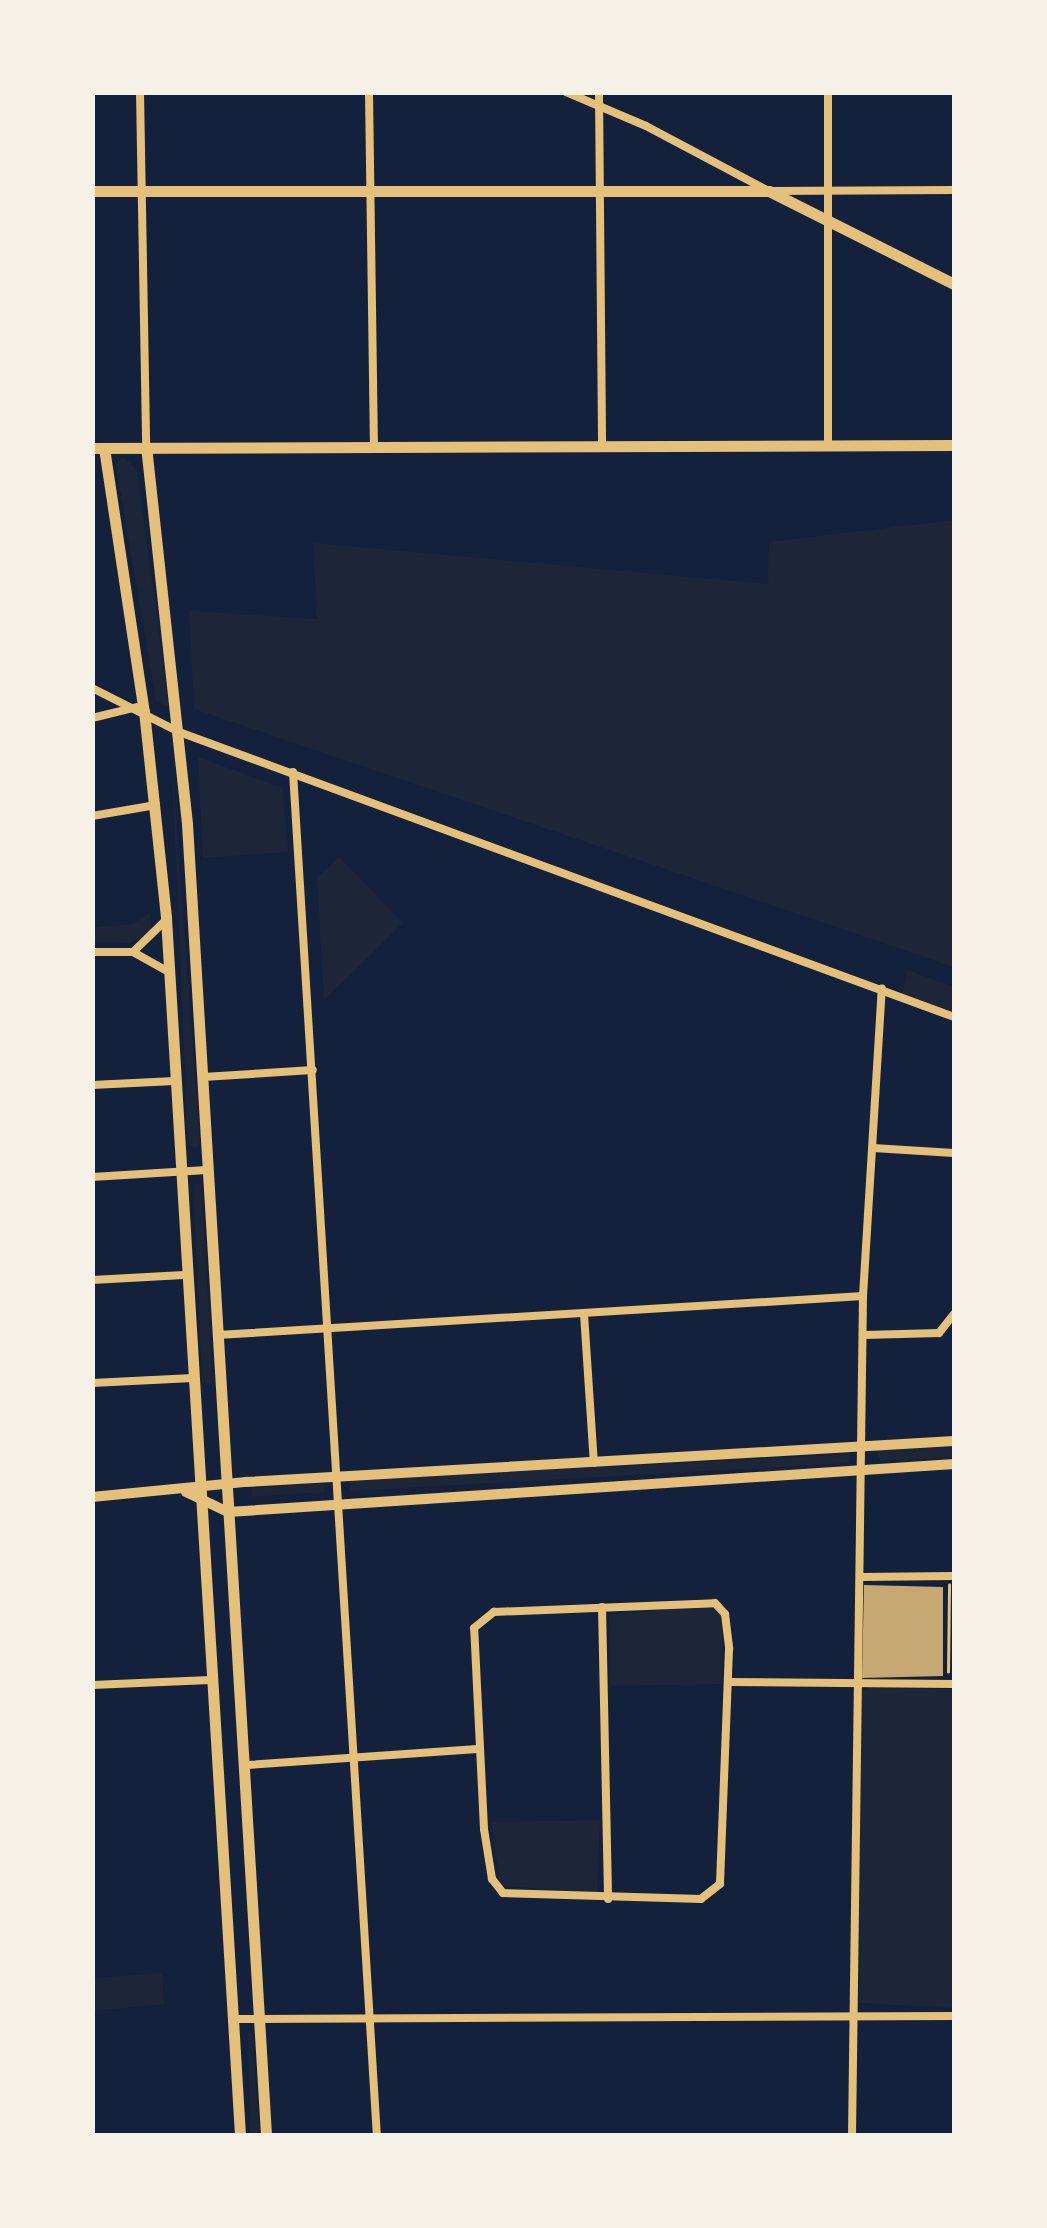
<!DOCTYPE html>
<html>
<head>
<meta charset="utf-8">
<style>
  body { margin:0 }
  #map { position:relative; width:1047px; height:2228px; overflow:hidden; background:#14213d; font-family:"Space Grotesk",sans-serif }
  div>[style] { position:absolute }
  .green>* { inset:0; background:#1d2539 }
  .building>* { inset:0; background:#c6a872 }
  .path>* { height:2.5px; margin:-1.25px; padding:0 1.25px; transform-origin:1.25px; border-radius:1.25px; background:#e5c07b }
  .minor>* { height:8px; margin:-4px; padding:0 4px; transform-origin:4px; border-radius:4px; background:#e5c07b }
  .tertiary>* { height:10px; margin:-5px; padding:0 5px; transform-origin:5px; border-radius:5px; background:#e5c07b }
  .secondary>* { height:11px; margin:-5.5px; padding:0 5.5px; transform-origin:5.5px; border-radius:5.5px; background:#e5c07b }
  span { translate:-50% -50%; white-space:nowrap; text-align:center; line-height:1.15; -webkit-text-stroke:9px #f6f1e7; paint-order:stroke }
  .frame { position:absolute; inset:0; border:95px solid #f6f1e7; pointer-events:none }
</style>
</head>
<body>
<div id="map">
  <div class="green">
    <i style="clip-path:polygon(122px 457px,137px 469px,169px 707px,156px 701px,116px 465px)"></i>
    <i style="clip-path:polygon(954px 520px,954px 967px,194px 709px,189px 611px,317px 619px,313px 543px,768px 584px,769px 542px)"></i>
    <i style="clip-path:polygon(198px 757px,283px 788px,288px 852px,203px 858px)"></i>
    <i style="clip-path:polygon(172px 762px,200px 1145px,196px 1148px,188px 1145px)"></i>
    <i style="clip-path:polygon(339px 857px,403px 923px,324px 1000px,317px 878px)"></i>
    <i style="clip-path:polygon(150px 913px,152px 933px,130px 943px,93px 942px,93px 928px,132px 924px)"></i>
    <i style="clip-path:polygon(907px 970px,954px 987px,954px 1012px,902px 994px)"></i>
    <i style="clip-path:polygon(201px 1183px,213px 1384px,202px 1383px,193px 1184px)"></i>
    <i style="clip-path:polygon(954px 1447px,954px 1457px,880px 1461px,876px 1450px)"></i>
    <i style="clip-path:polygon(850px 1454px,849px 1463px,350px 1491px,350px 1480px)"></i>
    <i style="clip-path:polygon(324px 1483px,324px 1492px,252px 1497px,251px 1488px)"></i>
    <i style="clip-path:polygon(708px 1605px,722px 1615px,722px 1684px,610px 1686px,609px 1615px)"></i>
    <i style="clip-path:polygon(867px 1688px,954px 1689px,954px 2008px,859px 2003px,860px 1692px)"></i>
    <i style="clip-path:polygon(600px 1820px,597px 1892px,500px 1886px,491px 1822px)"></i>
    <i style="clip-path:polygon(162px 1973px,164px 2004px,93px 2011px,93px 1978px)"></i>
    <i style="clip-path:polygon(248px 2031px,252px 2034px,259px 2135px,250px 2135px)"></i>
  </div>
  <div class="building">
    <i style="clip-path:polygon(864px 1585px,943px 1587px,943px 1676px,862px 1678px)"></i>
  </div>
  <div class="path">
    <i style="left:948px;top:1672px;width:87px;rotate:-89.3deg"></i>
  </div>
  <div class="minor">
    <i style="left:140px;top:92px;width:354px;rotate:89deg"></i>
    <i style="left:369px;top:92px;width:353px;rotate:89.2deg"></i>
    <i style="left:566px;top:92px;width:87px;rotate:23deg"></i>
    <i style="left:646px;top:126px;width:139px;rotate:27.9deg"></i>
    <i style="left:769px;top:191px;width:185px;rotate:-0.3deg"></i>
    <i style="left:599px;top:92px;width:354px;rotate:89.5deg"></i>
    <i style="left:828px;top:445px;width:353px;rotate:-90deg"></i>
    <i style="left:92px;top:688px;width:97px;rotate:26.8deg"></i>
    <i style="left:179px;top:732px;width:826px;rotate:20.19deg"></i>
    <i style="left:92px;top:718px;width:46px;rotate:-13.7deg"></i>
    <i style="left:293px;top:772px;width:1367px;rotate:86.48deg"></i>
    <i style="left:92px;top:816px;width:65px;rotate:-9.8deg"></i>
    <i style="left:92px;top:952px;width:41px"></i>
    <i style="left:133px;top:952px;width:41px;rotate:29.1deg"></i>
    <i style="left:133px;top:952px;width:45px;rotate:-44.1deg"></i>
    <i style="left:203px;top:1077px;width:110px;rotate:-3.6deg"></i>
    <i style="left:92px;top:1085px;width:83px;rotate:-2.8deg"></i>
    <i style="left:873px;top:1148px;width:81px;rotate:3.5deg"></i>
    <i style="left:92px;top:1177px;width:115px;rotate:-3.5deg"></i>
    <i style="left:92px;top:1280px;width:92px;rotate:-3.1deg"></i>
    <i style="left:584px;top:1314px;width:149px;rotate:86.2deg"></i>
    <i style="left:217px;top:1335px;width:647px;rotate:-3.45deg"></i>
    <i style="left:864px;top:1335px;width:75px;rotate:-1.5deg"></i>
    <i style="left:939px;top:1333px;width:24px;rotate:-52deg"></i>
    <i style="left:92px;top:1383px;width:101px;rotate:-2.8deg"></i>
    <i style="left:860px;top:1577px;width:94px;rotate:-0.6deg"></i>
    <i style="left:715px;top:1603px;width:15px;rotate:48deg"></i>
    <i style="left:725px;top:1614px;width:35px;rotate:83deg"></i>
    <i style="left:729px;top:1649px;width:235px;rotate:92.2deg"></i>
    <i style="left:720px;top:1884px;width:24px;rotate:142deg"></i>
    <i style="left:701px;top:1899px;width:198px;rotate:-178.3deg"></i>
    <i style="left:503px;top:1893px;width:18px;rotate:-128deg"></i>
    <i style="left:492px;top:1879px;width:51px;rotate:-99.1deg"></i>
    <i style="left:484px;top:1829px;width:201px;rotate:-92.8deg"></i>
    <i style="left:474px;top:1628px;width:26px;rotate:-39deg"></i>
    <i style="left:494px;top:1612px;width:221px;rotate:-2.3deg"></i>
    <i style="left:602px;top:1607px;width:292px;rotate:88.8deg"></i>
    <i style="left:730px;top:1682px;width:224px;rotate:0.5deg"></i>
    <i style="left:92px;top:1685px;width:118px;rotate:-2.4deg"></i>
    <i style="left:248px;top:1765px;width:230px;rotate:-4deg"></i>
    <i style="left:232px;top:2019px;width:722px;rotate:-0.24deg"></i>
    <i style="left:852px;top:2136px;width:840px;rotate:-89.25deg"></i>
    <i style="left:863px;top:1296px;width:308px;rotate:-86.5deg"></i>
  </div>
  <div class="tertiary">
    <i style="left:186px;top:1492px;width:47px;rotate:25.5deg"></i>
    <i style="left:228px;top:1512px;width:728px;rotate:-3.78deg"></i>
    <i style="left:92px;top:1497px;width:155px;rotate:-5.6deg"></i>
    <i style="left:246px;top:1482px;width:709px;rotate:-3.31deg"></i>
  </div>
  <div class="secondary">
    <i style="left:92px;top:191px;width:677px"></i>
    <i style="left:769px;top:191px;width:207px;rotate:26.7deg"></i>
    <i style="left:146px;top:446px;width:380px;rotate:83.8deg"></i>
    <i style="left:187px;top:824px;width:1314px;rotate:86.55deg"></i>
    <i style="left:92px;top:448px;width:862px;rotate:-0.2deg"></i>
    <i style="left:104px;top:448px;width:266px;rotate:81.4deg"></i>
    <i style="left:144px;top:711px;width:208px;rotate:83.9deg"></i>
    <i style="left:166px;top:918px;width:1220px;rotate:86.52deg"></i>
  </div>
  <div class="frame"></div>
</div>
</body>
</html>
